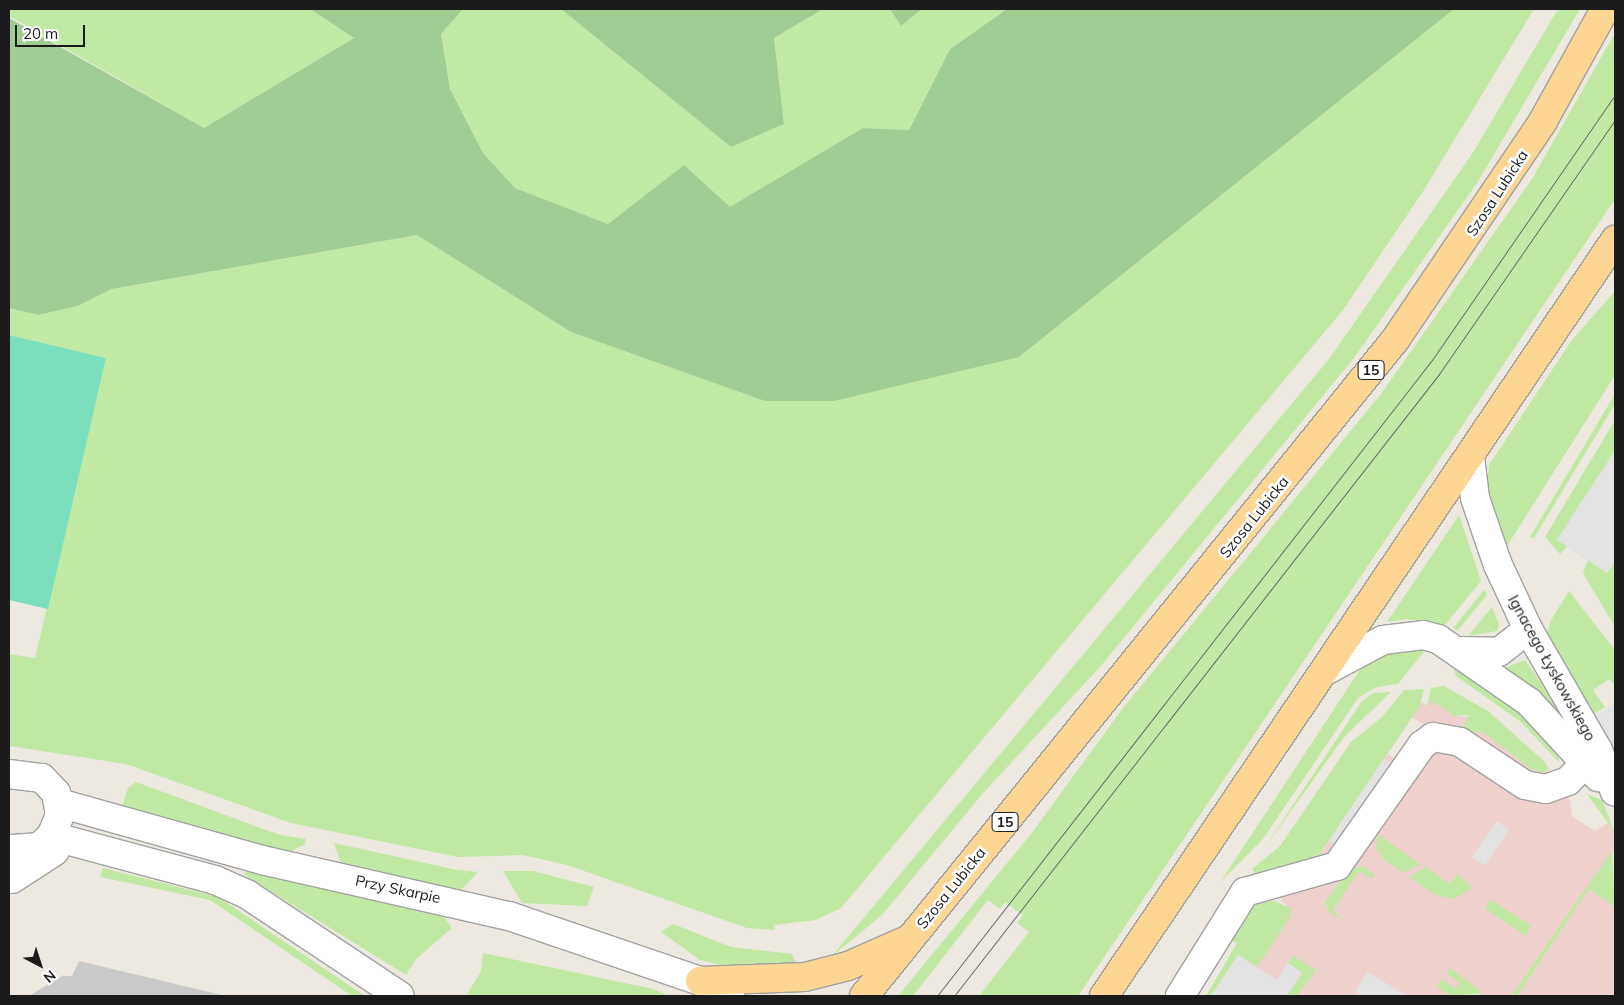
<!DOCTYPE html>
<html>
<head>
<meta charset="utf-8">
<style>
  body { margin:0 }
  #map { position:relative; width:1624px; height:1005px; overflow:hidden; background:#ede9e0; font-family:Mulish,sans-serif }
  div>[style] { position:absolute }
  .commercial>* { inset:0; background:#efd1ce }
  .religious>* { inset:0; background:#c9c9c9 }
  .grass>* { inset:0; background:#c1e9a3 }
  .forest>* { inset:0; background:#a1cd93 }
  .pitch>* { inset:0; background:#7bdfbe }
  .parking>* { inset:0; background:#e3e3e3 }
  .roads { filter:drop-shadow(1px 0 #a2a2a2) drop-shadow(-1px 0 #a2a2a2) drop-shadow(0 1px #a2a2a2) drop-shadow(0 -1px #a2a2a2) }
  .minor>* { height:28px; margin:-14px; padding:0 14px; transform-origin:14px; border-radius:14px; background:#fff }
  .major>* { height:28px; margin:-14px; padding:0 14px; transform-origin:14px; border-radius:14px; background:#fdd694 }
  .tram>* { height:1px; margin:-0.5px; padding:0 0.5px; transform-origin:0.5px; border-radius:0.5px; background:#696969 }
  span { translate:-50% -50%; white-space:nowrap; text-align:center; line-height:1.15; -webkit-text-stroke:5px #fff; paint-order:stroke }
  .shield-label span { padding:1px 4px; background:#fff; border:1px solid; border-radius:4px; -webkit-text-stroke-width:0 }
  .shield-label { font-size:14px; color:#1b1b1b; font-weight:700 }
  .street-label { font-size:15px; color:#1b1b1b }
  .frame { position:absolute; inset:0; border:10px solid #1b1b1b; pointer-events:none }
  .north { position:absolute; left:15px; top:940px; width:50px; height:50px; -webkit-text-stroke:4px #fff; paint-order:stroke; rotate:140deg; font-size:14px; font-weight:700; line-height:20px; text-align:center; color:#1b1b1b }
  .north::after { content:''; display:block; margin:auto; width:18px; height:22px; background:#1b1b1b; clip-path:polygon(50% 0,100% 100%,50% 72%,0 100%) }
  .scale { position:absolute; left:15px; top:25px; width:70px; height:22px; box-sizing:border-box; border:2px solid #1b1b1b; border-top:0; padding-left:6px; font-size:15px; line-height:18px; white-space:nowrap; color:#1b1b1b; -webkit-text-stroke:4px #fff; paint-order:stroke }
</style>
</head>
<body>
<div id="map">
  <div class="commercial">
    <i style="clip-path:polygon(1432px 700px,1454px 716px,1471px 717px,1461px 731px,1483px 732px,1544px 773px,1548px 769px,1570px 798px,1572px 816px,1595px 831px,1608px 823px,1615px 833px,1615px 848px,1511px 996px,1480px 996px,1482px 994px,1461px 982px,1451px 996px,1211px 996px,1287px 904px,1282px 902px,1285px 868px,1324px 849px,1329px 841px,1345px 851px,1397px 767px,1384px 759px,1388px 754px,1401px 763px,1426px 726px,1412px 717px,1422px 702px,1427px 706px)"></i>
    <i style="clip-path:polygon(1589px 889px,1615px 907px,1615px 996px,1522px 996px,1518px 994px)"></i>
  </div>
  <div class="religious">
    <i style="clip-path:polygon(79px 961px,226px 996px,29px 996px,62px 976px,72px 976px)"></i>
  </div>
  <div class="grass">
    <i style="clip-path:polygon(9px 9px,310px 9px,354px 38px,204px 128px,9px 16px)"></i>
    <i style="clip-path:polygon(463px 9px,561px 9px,731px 147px,784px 124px,774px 38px,823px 9px,890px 9px,901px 26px,922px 9px,1007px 9px,950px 49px,909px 130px,863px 128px,730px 208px,684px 165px,608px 224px,515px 188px,483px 153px,450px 89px,441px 34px)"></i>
    <i style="clip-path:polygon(1454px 9px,1534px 9px,1422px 193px,1343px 310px,841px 908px,816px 920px,774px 925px,775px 930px,747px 928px,567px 865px,523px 855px,458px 857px,291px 823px,126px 764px,9px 746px,9px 654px,35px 658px,106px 358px,9px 335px,9px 308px,38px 315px,78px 306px,112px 289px,417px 235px,571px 332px,765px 401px,1019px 357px)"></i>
    <i style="clip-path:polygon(1558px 9px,1580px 9px,1477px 183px,1354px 358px,1100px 667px,984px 792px,882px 915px,832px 956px,1329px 359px,1472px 154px)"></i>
    <i style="clip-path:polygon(1615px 33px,1615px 199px,1078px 996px,979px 996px,1029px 932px,1017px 923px,1023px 915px,1005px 902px,1000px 909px,988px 900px,913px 996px,898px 996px,1031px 834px,1123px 708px,1381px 394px,1532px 179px)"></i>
    <i style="clip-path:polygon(1615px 291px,1615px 375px,1504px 551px,1486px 501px,1489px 465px,1572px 340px)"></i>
    <i style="clip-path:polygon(1615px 394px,1615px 404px,1534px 538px,1530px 537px)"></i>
    <i style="clip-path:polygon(1615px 420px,1615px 451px,1570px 519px,1571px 543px,1560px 554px,1545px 537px)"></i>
    <i style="clip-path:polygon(1459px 515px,1481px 581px,1445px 625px,1408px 619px,1387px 622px)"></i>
    <i style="clip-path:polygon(1588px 560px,1607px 573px,1615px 561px,1615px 627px,1583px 573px)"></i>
    <i style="clip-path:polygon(1485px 589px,1487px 595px,1458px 630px,1453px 628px)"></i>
    <i style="clip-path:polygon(1569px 591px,1615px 650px,1615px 686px,1609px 679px,1593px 690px,1605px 707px,1591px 716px,1546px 637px,1551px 620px)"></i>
    <i style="clip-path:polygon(1492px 607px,1499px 624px,1497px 631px,1468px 636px)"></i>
    <i style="clip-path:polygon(1408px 647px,1426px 649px,1398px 684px,1376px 687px,1358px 698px,1263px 839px,1221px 881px,1361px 668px,1382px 652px)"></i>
    <i style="clip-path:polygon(1451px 659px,1495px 689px,1558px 748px,1559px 762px,1521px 722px,1456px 676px)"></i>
    <i style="clip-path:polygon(1525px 660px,1561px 712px,1559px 715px,1504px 668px)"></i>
    <i style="clip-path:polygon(1444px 686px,1488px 711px,1545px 762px,1548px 769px,1544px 773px,1530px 768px,1483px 732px,1460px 732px,1469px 715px,1454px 716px,1432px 701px,1427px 707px,1431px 688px)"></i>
    <i style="clip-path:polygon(1424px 689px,1420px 706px,1317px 858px,1299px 866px,1255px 873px,1252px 869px,1280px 846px,1351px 742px,1382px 717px,1404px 690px)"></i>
    <i style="clip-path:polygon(1391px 692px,1344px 737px,1263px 850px,1362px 701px,1373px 693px)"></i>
    <i style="clip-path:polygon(136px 782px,280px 835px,306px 839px,305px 844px,289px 852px,120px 813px,128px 788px)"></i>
    <i style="clip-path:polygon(1587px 794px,1602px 800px,1615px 833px,1608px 823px)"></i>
    <i style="clip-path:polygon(1378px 835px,1379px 835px,1420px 864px,1404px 873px,1383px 859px,1376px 848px)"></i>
    <i style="clip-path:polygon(334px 843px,457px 870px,478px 872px,461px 890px,348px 867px,341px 863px)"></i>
    <i style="clip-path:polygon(1612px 851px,1615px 907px,1589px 889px,1517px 996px,1511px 996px)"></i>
    <i style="clip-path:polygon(1363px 866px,1375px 875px,1372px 879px,1359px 871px,1333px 910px,1344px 921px,1329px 912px,1325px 902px,1349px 869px)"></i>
    <i style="clip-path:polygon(1426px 867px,1450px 884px,1458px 874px,1472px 888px,1454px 899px,1435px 895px,1409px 877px)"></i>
    <i style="clip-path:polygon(103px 868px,218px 897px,365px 996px,352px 996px,210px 900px,100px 877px)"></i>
    <i style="clip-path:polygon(249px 871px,409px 907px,444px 917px,452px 928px,416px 959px,406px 975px,243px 874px)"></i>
    <i style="clip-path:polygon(503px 871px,533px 871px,594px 887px,587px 906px,522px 903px)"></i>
    <i style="clip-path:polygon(1491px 900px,1531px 925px,1526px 936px,1485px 909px)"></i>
    <i style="clip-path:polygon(1274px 901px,1291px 908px,1290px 917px,1257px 967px,1238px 955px,1211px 996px,1206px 996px,1237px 943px,1225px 937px,1252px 905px)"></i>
    <i style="clip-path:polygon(673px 924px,731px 947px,792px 954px,797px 965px,719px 965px,700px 960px,661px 932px)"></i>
    <i style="clip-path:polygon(483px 953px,653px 989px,669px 996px,466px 996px,481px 971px)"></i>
    <i style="clip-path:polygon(1293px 956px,1316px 970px,1297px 996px,1288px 994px,1302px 973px,1288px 963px)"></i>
    <i style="clip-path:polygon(1450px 968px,1483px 993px,1451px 996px,1437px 987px,1442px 979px,1455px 989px,1460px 983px,1446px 973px)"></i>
  </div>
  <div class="forest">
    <i style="clip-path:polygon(310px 9px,463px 9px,441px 34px,450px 89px,483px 153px,515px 188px,608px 224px,684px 165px,730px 207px,863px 128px,909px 130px,950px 49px,1007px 9px,1454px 9px,1019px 357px,834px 401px,765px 401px,571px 332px,417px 235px,112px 289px,78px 306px,38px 315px,9px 308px,9px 18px,204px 128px,354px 38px)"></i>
    <i style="clip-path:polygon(561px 9px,823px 9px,774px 38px,784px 124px,731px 147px)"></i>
    <i style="clip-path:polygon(890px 9px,922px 9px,901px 26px)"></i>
  </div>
  <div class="pitch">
    <i style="clip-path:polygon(9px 335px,106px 358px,48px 609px,9px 600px)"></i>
  </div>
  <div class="parking">
    <i style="clip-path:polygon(1615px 451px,1615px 561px,1607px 573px,1557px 540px)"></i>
    <i style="clip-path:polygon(1615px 704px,1615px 752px,1591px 718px)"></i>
    <i style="clip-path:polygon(1384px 759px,1398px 768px,1345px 851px,1329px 841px)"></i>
    <i style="clip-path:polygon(1497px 821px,1509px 830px,1485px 866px,1472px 857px)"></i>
    <i style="clip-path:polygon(1238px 955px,1277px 980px,1288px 963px,1302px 973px,1286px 996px,1211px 996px)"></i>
    <i style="clip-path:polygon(1368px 972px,1407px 996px,1362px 996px,1355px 991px)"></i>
  </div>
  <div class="roads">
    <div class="minor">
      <i style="left:1470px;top:457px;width:41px;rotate:83deg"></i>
      <i style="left:1475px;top:498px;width:71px;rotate:71.1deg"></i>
      <i style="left:1498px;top:565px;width:71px;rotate:64.9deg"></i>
      <i style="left:1528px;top:629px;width:140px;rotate:60deg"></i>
      <i style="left:1598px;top:750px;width:45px;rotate:68deg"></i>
      <i style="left:1460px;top:651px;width:39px;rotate:1deg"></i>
      <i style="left:1499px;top:652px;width:37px;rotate:-38deg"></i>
      <i style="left:1329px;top:669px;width:61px;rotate:-28.2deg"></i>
      <i style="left:1383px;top:640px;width:40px;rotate:-7.1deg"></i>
      <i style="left:1423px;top:635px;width:16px;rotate:15deg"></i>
      <i style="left:1438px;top:639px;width:111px;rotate:34.7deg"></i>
      <i style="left:1529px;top:702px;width:102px;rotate:47.4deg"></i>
      <i style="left:9px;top:774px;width:33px;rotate:7deg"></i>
      <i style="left:42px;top:778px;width:21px;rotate:47deg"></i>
      <i style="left:56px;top:793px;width:22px;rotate:80deg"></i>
      <i style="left:60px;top:815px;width:23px;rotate:113deg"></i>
      <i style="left:51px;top:836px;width:16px;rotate:137deg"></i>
      <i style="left:39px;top:847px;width:30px;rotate:176deg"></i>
      <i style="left:59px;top:803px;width:211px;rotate:15.7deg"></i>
      <i style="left:262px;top:860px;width:253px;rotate:12.8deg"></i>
      <i style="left:509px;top:916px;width:202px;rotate:18.8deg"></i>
      <i style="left:700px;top:981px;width:34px;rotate:27deg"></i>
      <i style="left:51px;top:836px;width:170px;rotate:15deg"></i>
      <i style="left:215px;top:880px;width:36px;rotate:24deg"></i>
      <i style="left:248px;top:895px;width:182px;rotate:33.6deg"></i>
      <i style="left:12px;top:879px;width:51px;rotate:-33.1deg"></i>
      <i style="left:1180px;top:996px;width:123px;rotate:-58deg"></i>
      <i style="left:1245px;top:892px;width:96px;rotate:-15.8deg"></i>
      <i style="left:1337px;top:866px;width:148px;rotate:-54.9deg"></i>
      <i style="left:1422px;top:745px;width:14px;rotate:-36deg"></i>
      <i style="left:1433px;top:737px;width:27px;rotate:10deg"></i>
      <i style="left:1460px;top:742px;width:78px;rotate:33.5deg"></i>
      <i style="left:1525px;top:785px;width:21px;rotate:11deg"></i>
      <i style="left:1546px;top:789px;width:23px;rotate:-20deg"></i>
      <i style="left:1568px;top:781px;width:43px;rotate:-45.9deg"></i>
    </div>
    <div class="major">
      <i style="left:700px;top:981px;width:105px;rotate:-2.2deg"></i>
      <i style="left:805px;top:977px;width:44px;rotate:-14.3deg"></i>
      <i style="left:848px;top:966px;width:62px;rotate:-23.7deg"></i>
      <i style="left:864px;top:996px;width:844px;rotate:-51.01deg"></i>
      <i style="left:1395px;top:340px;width:264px;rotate:-55.9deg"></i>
      <i style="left:1543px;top:121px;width:128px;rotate:-61deg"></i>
      <i style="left:1104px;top:996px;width:913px;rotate:-55.94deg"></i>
    </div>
  </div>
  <div class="tram">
    <i style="left:937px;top:996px;width:806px;rotate:-52.11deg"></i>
    <i style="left:1432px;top:360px;width:322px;rotate:-55.4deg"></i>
    <i style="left:954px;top:996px;width:789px;rotate:-52.05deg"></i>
    <i style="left:1439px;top:374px;width:309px;rotate:-55.3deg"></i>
  </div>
  <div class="shield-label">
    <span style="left:1371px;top:370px">15</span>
    <span style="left:1005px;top:822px">15</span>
  </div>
  <div class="street-label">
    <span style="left:1497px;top:193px;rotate:-57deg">Szosa Lubicka</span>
    <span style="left:1254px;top:517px;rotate:-51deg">Szosa Lubicka</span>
    <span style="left:1552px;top:668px;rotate:61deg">Ignacego Łyskowskiego</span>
    <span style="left:951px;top:888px;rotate:-51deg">Szosa Lubicka</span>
    <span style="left:398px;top:889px;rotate:12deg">Przy Skarpie</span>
  </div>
  <div class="frame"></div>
  <div class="north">N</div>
  <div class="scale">20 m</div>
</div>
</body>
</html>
